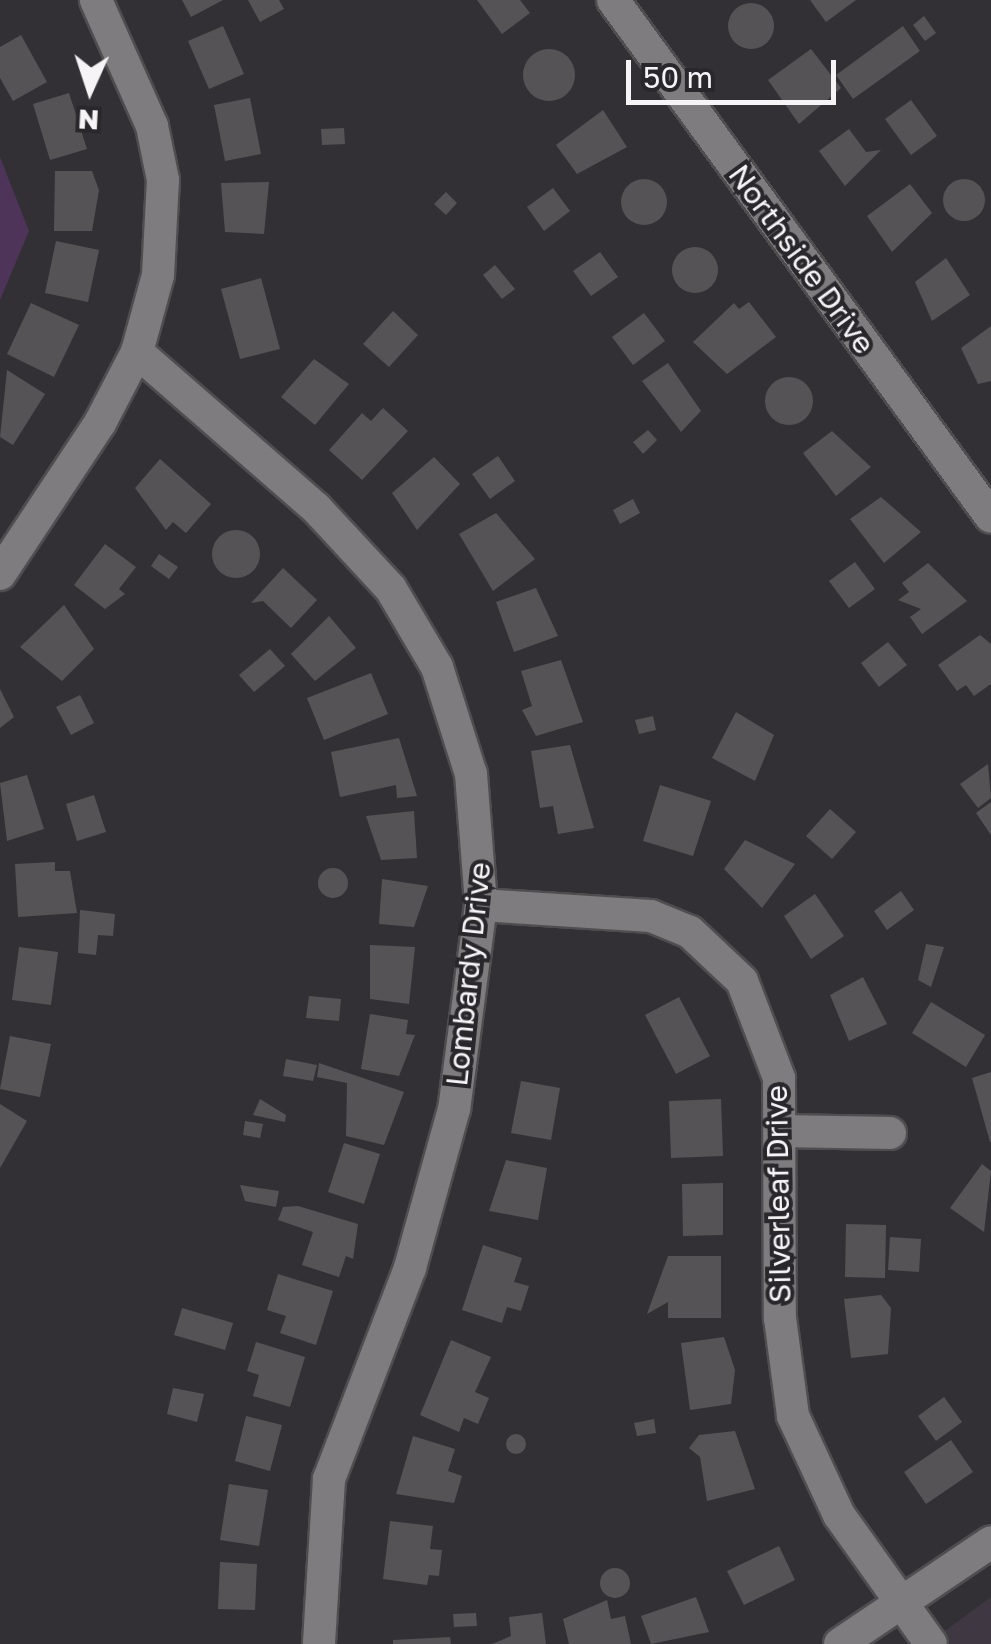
<!DOCTYPE html>
<html>
<head>
<meta charset="utf-8">
<style>
  body { margin:0 }
  #map { position:relative; width:991px; height:1644px; overflow:hidden; background:#333035; font-family:"Golos Text",sans-serif }
  div>[style] { position:absolute }
  .built>* { inset:0; background:#3f3842 }
  .green>* { inset:0; background:#4d3458 }
  .building>* { inset:0; background:#565357 }
  .round { border-radius:50% }
  .roads { filter:drop-shadow(2px 0 #504d51) drop-shadow(-2px 0 #504d51) drop-shadow(0 2px #504d51) drop-shadow(0 -2px #504d51) }
  .minor>* { height:32px; margin:-16px; padding:0 16px; transform-origin:16px; border-radius:16px; background:#7f7c80 }
  span { translate:-50% -50%; white-space:nowrap; text-align:center; line-height:1.15; -webkit-text-stroke:8px #29272b; paint-order:stroke }
  .street-label { font-size:30px; color:#f6f4f7 }
  .north { position:absolute; left:40px; top:40px; width:100px; height:100px; -webkit-text-stroke:8px #29272b; paint-order:stroke; rotate:183deg; font-size:28px; font-weight:700; line-height:40px; text-align:center; color:#f6f4f7 }
  .north::after { content:''; display:block; margin:auto; width:35px; height:45px; background:#f6f4f7; clip-path:polygon(50% 0,100% 100%,50% 72%,0 100%) }
  .scale { position:absolute; left:626px; top:60px; width:210px; height:45px; box-sizing:border-box; border:5px solid #f6f4f7; border-top:0; padding-left:12px; font-size:30px; line-height:35px; white-space:nowrap; color:#f6f4f7; -webkit-text-stroke:8px #29272b; paint-order:stroke }
</style>
</head>
<body>
<div id="map">
  <div class="built">
    <i style="clip-path:polygon(991px 1597px,991px 1644px,927px 1644px)"></i>
  </div>
  <div class="green">
    <i style="clip-path:polygon(0 157px,29px 231px,0 300px)"></i>
  </div>
  <div class="building">
    <i style="clip-path:polygon(182px 0,223px 0,191px 17px)"></i>
    <i style="clip-path:polygon(248px 0,279px 0,284px 9px,260px 22px)"></i>
    <i style="clip-path:polygon(477px 0,520px 0,530px 13px,502px 34px)"></i>
    <i style="clip-path:polygon(810px 0,856px 0,826px 22px)"></i>
    <i class="round" style="left:728px;top:3px;width:46px;height:46px"></i>
    <i style="clip-path:polygon(924px 16px,936px 33px,925px 41px,913px 25px)"></i>
    <i style="clip-path:polygon(223px 26px,244px 74px,209px 89px,188px 41px)"></i>
    <i style="clip-path:polygon(903px 26px,920px 51px,853px 99px,836px 75px)"></i>
    <i style="clip-path:polygon(21px 35px,47px 82px,13px 101px,0 78px,0 47px)"></i>
    <i style="clip-path:polygon(811px 49px,841px 88px,799px 124px,768px 80px)"></i>
    <i class="round" style="left:523px;top:49px;width:52px;height:52px"></i>
    <i style="clip-path:polygon(69px 93px,87px 149px,50px 160px,33px 104px)"></i>
    <i style="clip-path:polygon(250px 98px,261px 154px,225px 161px,214px 105px)"></i>
    <i style="clip-path:polygon(911px 100px,937px 136px,911px 155px,885px 119px)"></i>
    <i style="clip-path:polygon(603px 110px,627px 147px,577px 174px,556px 145px)"></i>
    <i style="clip-path:polygon(344px 128px,345px 144px,322px 145px,321px 129px)"></i>
    <i style="clip-path:polygon(849px 129px,866px 152px,881px 150px,845px 186px,819px 151px)"></i>
    <i style="clip-path:polygon(55px 171px,92px 171px,99px 190px,92px 231px,54px 231px)"></i>
    <i class="round" style="left:621px;top:179px;width:46px;height:46px"></i>
    <i class="round" style="left:943px;top:179px;width:42px;height:42px"></i>
    <i style="clip-path:polygon(269px 182px,264px 234px,225px 232px,221px 183px)"></i>
    <i style="clip-path:polygon(910px 184px,932px 213px,892px 252px,867px 216px)"></i>
    <i style="clip-path:polygon(553px 188px,570px 211px,544px 231px,527px 207px)"></i>
    <i style="clip-path:polygon(446px 192px,457px 203px,446px 215px,434px 204px)"></i>
    <i style="clip-path:polygon(56px 241px,99px 250px,88px 302px,45px 293px)"></i>
    <i class="round" style="left:672px;top:247px;width:46px;height:46px"></i>
    <i style="clip-path:polygon(600px 252px,618px 277px,591px 296px,573px 271px)"></i>
    <i style="clip-path:polygon(946px 258px,970px 295px,932px 321px,915px 282px)"></i>
    <i style="clip-path:polygon(495px 265px,515px 289px,502px 299px,483px 275px)"></i>
    <i style="clip-path:polygon(261px 278px,280px 349px,240px 359px,221px 289px)"></i>
    <i style="clip-path:polygon(749px 302px,776px 337px,727px 374px,693px 342px,734px 303px,739px 309px)"></i>
    <i style="clip-path:polygon(31px 303px,79px 325px,54px 377px,7px 354px)"></i>
    <i style="clip-path:polygon(393px 311px,418px 335px,389px 367px,363px 344px)"></i>
    <i style="clip-path:polygon(644px 313px,665px 341px,633px 365px,612px 337px)"></i>
    <i style="clip-path:polygon(991px 326px,991px 381px,978px 384px,961px 348px)"></i>
    <i style="clip-path:polygon(314px 359px,349px 384px,315px 425px,281px 397px)"></i>
    <i style="clip-path:polygon(668px 363px,701px 411px,681px 432px,642px 381px)"></i>
    <i style="clip-path:polygon(7px 370px,45px 394px,13px 445px,0 437px)"></i>
    <i class="round" style="left:765px;top:377px;width:48px;height:48px"></i>
    <i style="clip-path:polygon(383px 408px,408px 431px,362px 480px,329px 450px,362px 413px,371px 421px)"></i>
    <i style="clip-path:polygon(648px 430px,657px 440px,643px 454px,633px 442px)"></i>
    <i style="clip-path:polygon(832px 431px,871px 467px,836px 496px,803px 453px)"></i>
    <i style="clip-path:polygon(498px 456px,515px 481px,490px 499px,472px 474px)"></i>
    <i style="clip-path:polygon(434px 457px,460px 484px,417px 530px,392px 493px)"></i>
    <i style="clip-path:polygon(160px 459px,211px 504px,186px 533px,173px 522px,166px 530px,135px 488px)"></i>
    <i style="clip-path:polygon(881px 497px,921px 532px,884px 563px,850px 519px)"></i>
    <i style="clip-path:polygon(633px 499px,640px 513px,620px 524px,613px 510px)"></i>
    <i style="clip-path:polygon(496px 513px,535px 559px,493px 591px,459px 534px)"></i>
    <i class="round" style="left:212px;top:530px;width:48px;height:48px"></i>
    <i style="clip-path:polygon(105px 544px,136px 567px,119px 589px,125px 594px,105px 609px,74px 585px)"></i>
    <i style="clip-path:polygon(159px 554px,178px 567px,169px 579px,151px 566px)"></i>
    <i style="clip-path:polygon(855px 562px,875px 589px,849px 608px,829px 581px)"></i>
    <i style="clip-path:polygon(928px 563px,967px 601px,922px 634px,910px 617px,921px 609px,898px 600px,909px 592px,902px 583px)"></i>
    <i style="clip-path:polygon(283px 568px,317px 600px,291px 628px,263px 601px,251px 603px)"></i>
    <i style="clip-path:polygon(536px 588px,558px 636px,514px 652px,496px 602px)"></i>
    <i style="clip-path:polygon(64px 605px,94px 649px,62px 681px,20px 647px)"></i>
    <i style="clip-path:polygon(329px 616px,356px 648px,315px 681px,291px 654px)"></i>
    <i style="clip-path:polygon(980px 635px,991px 644px,991px 684px,974px 696px,966px 685px,957px 691px,938px 665px)"></i>
    <i style="clip-path:polygon(888px 642px,907px 665px,879px 687px,861px 663px)"></i>
    <i style="clip-path:polygon(270px 649px,285px 666px,254px 692px,239px 675px)"></i>
    <i style="clip-path:polygon(561px 660px,583px 722px,536px 736px,522px 710px,532px 706px,521px 671px)"></i>
    <i style="clip-path:polygon(371px 673px,388px 714px,324px 740px,307px 698px)"></i>
    <i style="clip-path:polygon(0 689px,14px 717px,0 728px)"></i>
    <i style="clip-path:polygon(80px 695px,94px 723px,71px 735px,56px 707px)"></i>
    <i style="clip-path:polygon(736px 712px,774px 735px,755px 781px,712px 758px)"></i>
    <i style="clip-path:polygon(653px 716px,656px 730px,639px 734px,635px 720px)"></i>
    <i style="clip-path:polygon(399px 738px,417px 796px,397px 798px,396px 785px,340px 797px,331px 752px)"></i>
    <i style="clip-path:polygon(570px 745px,594px 828px,558px 834px,553px 806px,540px 808px,531px 751px)"></i>
    <i style="clip-path:polygon(988px 764px,991px 798px,978px 808px,960px 784px)"></i>
    <i style="clip-path:polygon(27px 775px,44px 829px,7px 841px,0 783px)"></i>
    <i style="clip-path:polygon(660px 785px,711px 801px,693px 856px,643px 841px)"></i>
    <i style="clip-path:polygon(94px 795px,106px 832px,77px 841px,66px 804px)"></i>
    <i style="clip-path:polygon(991px 802px,991px 835px,976px 813px)"></i>
    <i style="clip-path:polygon(830px 809px,856px 832px,832px 859px,806px 836px)"></i>
    <i style="clip-path:polygon(414px 811px,417px 858px,381px 860px,366px 816px)"></i>
    <i style="clip-path:polygon(745px 840px,795px 864px,762px 908px,724px 869px)"></i>
    <i style="clip-path:polygon(55px 862px,55px 871px,70px 871px,77px 913px,18px 917px,15px 864px)"></i>
    <i class="round" style="left:318px;top:868px;width:30px;height:30px"></i>
    <i style="clip-path:polygon(382px 879px,428px 886px,414px 927px,379px 924px)"></i>
    <i style="clip-path:polygon(901px 891px,914px 910px,887px 930px,874px 911px)"></i>
    <i style="clip-path:polygon(815px 894px,844px 936px,811px 959px,784px 916px)"></i>
    <i style="clip-path:polygon(80px 910px,115px 914px,113px 936px,98px 935px,96px 955px,78px 953px)"></i>
    <i style="clip-path:polygon(926px 944px,944px 947px,931px 987px,918px 980px)"></i>
    <i style="clip-path:polygon(370px 945px,415px 947px,409px 1004px,370px 999px)"></i>
    <i style="clip-path:polygon(19px 947px,58px 952px,51px 1005px,12px 1000px)"></i>
    <i style="clip-path:polygon(863px 977px,887px 1024px,849px 1041px,830px 995px)"></i>
    <i style="clip-path:polygon(309px 996px,341px 999px,339px 1021px,306px 1018px)"></i>
    <i style="clip-path:polygon(679px 997px,710px 1056px,676px 1074px,645px 1015px)"></i>
    <i style="clip-path:polygon(931px 1002px,985px 1035px,966px 1067px,912px 1033px)"></i>
    <i style="clip-path:polygon(370px 1014px,408px 1020px,406px 1034px,415px 1035px,399px 1076px,361px 1069px)"></i>
    <i style="clip-path:polygon(10px 1036px,51px 1044px,40px 1097px,0 1089px)"></i>
    <i style="clip-path:polygon(286px 1059px,317px 1065px,313px 1081px,283px 1076px)"></i>
    <i style="clip-path:polygon(319px 1063px,404px 1092px,384px 1145px,346px 1136px,347px 1083px,317px 1077px)"></i>
    <i style="clip-path:polygon(991px 1072px,991px 1142px,990px 1142px,972px 1078px)"></i>
    <i style="clip-path:polygon(521px 1081px,560px 1088px,551px 1140px,511px 1133px)"></i>
    <i style="clip-path:polygon(260px 1099px,286px 1115px,285px 1122px,253px 1115px)"></i>
    <i style="clip-path:polygon(721px 1099px,723px 1156px,671px 1158px,669px 1101px)"></i>
    <i style="clip-path:polygon(0 1104px,27px 1121px,0 1168px)"></i>
    <i style="clip-path:polygon(245px 1121px,263px 1124px,260px 1138px,243px 1135px)"></i>
    <i style="clip-path:polygon(344px 1143px,380px 1154px,364px 1204px,328px 1192px)"></i>
    <i style="clip-path:polygon(506px 1160px,547px 1168px,538px 1220px,489px 1211px)"></i>
    <i style="clip-path:polygon(982px 1164px,991px 1171px,984px 1232px,950px 1208px)"></i>
    <i style="clip-path:polygon(723px 1183px,723px 1235px,683px 1236px,682px 1184px)"></i>
    <i style="clip-path:polygon(240px 1185px,279px 1191px,276px 1207px,245px 1201px)"></i>
    <i style="clip-path:polygon(298px 1206px,358px 1224px,353px 1259px,346px 1256px,339px 1277px,302px 1265px,313px 1232px,278px 1220px,283px 1207px)"></i>
    <i style="clip-path:polygon(846px 1224px,886px 1225px,885px 1278px,845px 1277px)"></i>
    <i style="clip-path:polygon(890px 1237px,921px 1239px,919px 1272px,888px 1270px)"></i>
    <i style="clip-path:polygon(483px 1245px,522px 1258px,514px 1282px,529px 1286px,521px 1311px,507px 1307px,502px 1323px,462px 1310px)"></i>
    <i style="clip-path:polygon(668px 1256px,721px 1256px,721px 1318px,668px 1318px,668px 1302px,647px 1314px)"></i>
    <i style="clip-path:polygon(278px 1274px,333px 1291px,316px 1345px,280px 1333px,286px 1316px,267px 1310px)"></i>
    <i style="clip-path:polygon(881px 1295px,891px 1308px,888px 1354px,851px 1358px,844px 1299px)"></i>
    <i style="clip-path:polygon(182px 1308px,233px 1323px,225px 1350px,174px 1335px)"></i>
    <i style="clip-path:polygon(724px 1337px,735px 1370px,731px 1404px,690px 1410px,681px 1343px)"></i>
    <i style="clip-path:polygon(451px 1340px,491px 1357px,475px 1392px,489px 1398px,478px 1424px,464px 1418px,459px 1432px,420px 1415px)"></i>
    <i style="clip-path:polygon(256px 1342px,305px 1357px,290px 1407px,253px 1396px,259px 1375px,247px 1371px)"></i>
    <i style="clip-path:polygon(173px 1388px,204px 1394px,197px 1422px,167px 1414px)"></i>
    <i style="clip-path:polygon(944px 1397px,962px 1422px,936px 1441px,918px 1416px)"></i>
    <i style="clip-path:polygon(246px 1416px,282px 1425px,270px 1471px,235px 1461px)"></i>
    <i style="clip-path:polygon(654px 1419px,656px 1433px,637px 1436px,634px 1423px)"></i>
    <i style="clip-path:polygon(735px 1431px,755px 1489px,707px 1501px,700px 1457px,689px 1448px,699px 1435px)"></i>
    <i class="round" style="left:506px;top:1434px;width:20px;height:20px"></i>
    <i style="clip-path:polygon(413px 1436px,455px 1449px,448px 1471px,462px 1476px,454px 1503px,396px 1494px)"></i>
    <i style="clip-path:polygon(951px 1440px,973px 1472px,926px 1504px,904px 1472px)"></i>
    <i style="clip-path:polygon(229px 1484px,268px 1490px,259px 1546px,220px 1540px)"></i>
    <i style="clip-path:polygon(390px 1521px,433px 1526px,430px 1549px,442px 1550px,439px 1576px,429px 1575px,427px 1585px,383px 1579px)"></i>
    <i style="clip-path:polygon(779px 1546px,795px 1580px,744px 1605px,727px 1571px)"></i>
    <i style="clip-path:polygon(220px 1562px,257px 1564px,255px 1610px,218px 1609px)"></i>
    <i class="round" style="left:600px;top:1568px;width:30px;height:30px"></i>
    <i style="clip-path:polygon(696px 1597px,709px 1632px,651px 1644px,641px 1616px)"></i>
    <i style="clip-path:polygon(607px 1600px,611px 1619px,625px 1616px,631px 1644px,569px 1644px,563px 1619px)"></i>
    <i style="clip-path:polygon(476px 1613px,477px 1626px,454px 1627px,453px 1614px)"></i>
    <i style="clip-path:polygon(542px 1613px,546px 1644px,492px 1644px,511px 1636px,509px 1617px)"></i>
    <i style="clip-path:polygon(450px 1637px,451px 1644px,393px 1644px,393px 1640px)"></i>
  </div>
  <div class="roads">
    <div class="minor">
      <i style="left:613px;top:0;width:640px;rotate:53.83deg"></i>
      <i style="left:137px;top:352px;width:237px;rotate:41.1deg"></i>
      <i style="left:316px;top:508px;width:110px;rotate:47.2deg"></i>
      <i style="left:391px;top:589px;width:91px;rotate:59.5deg"></i>
      <i style="left:437px;top:667px;width:112px;rotate:72.4deg"></i>
      <i style="left:471px;top:774px;width:131px;rotate:85.6deg"></i>
      <i style="left:481px;top:905px;width:206px;rotate:97.5deg"></i>
      <i style="left:454px;top:1109px;width:165px;rotate:105.5deg"></i>
      <i style="left:410px;top:1268px;width:226px;rotate:111deg"></i>
      <i style="left:329px;top:1479px;width:165px;rotate:93.5deg"></i>
      <i style="left:0;top:574px;width:181px;rotate:-56.5deg"></i>
      <i style="left:100px;top:423px;width:80px;rotate:-62.5deg"></i>
      <i style="left:137px;top:352px;width:80px;rotate:-74.7deg"></i>
      <i style="left:158px;top:275px;width:95px;rotate:-87deg"></i>
      <i style="left:163px;top:180px;width:55px;rotate:-101.5deg"></i>
      <i style="left:152px;top:126px;width:138px;rotate:-114deg"></i>
      <i style="left:481px;top:905px;width:170px;rotate:3.7deg"></i>
      <i style="left:651px;top:916px;width:42px;rotate:22.3deg"></i>
      <i style="left:690px;top:932px;width:71px;rotate:43.3deg"></i>
      <i style="left:742px;top:981px;width:104px;rotate:69.1deg"></i>
      <i style="left:779px;top:1078px;width:240px;rotate:89.8deg"></i>
      <i style="left:780px;top:1318px;width:99px;rotate:82.4deg"></i>
      <i style="left:793px;top:1416px;width:109px;rotate:65.1deg"></i>
      <i style="left:839px;top:1515px;width:158px;rotate:54.5deg"></i>
      <i style="left:784px;top:1131px;width:106px;rotate:1.1deg"></i>
      <i style="left:840px;top:1644px;width:182px;rotate:-34deg"></i>
    </div>
  </div>
  <div class="street-label">
    <span style="left:802px;top:259px;rotate:54deg">Northside Drive</span>
    <span style="left:468px;top:974px;rotate:-84deg">Lombardy Drive</span>
    <span style="left:778px;top:1194px;rotate:-91deg">Silverleaf Drive</span>
  </div>
  <div class="north">N</div>
  <div class="scale">50 m</div>
</div>
</body>
</html>
